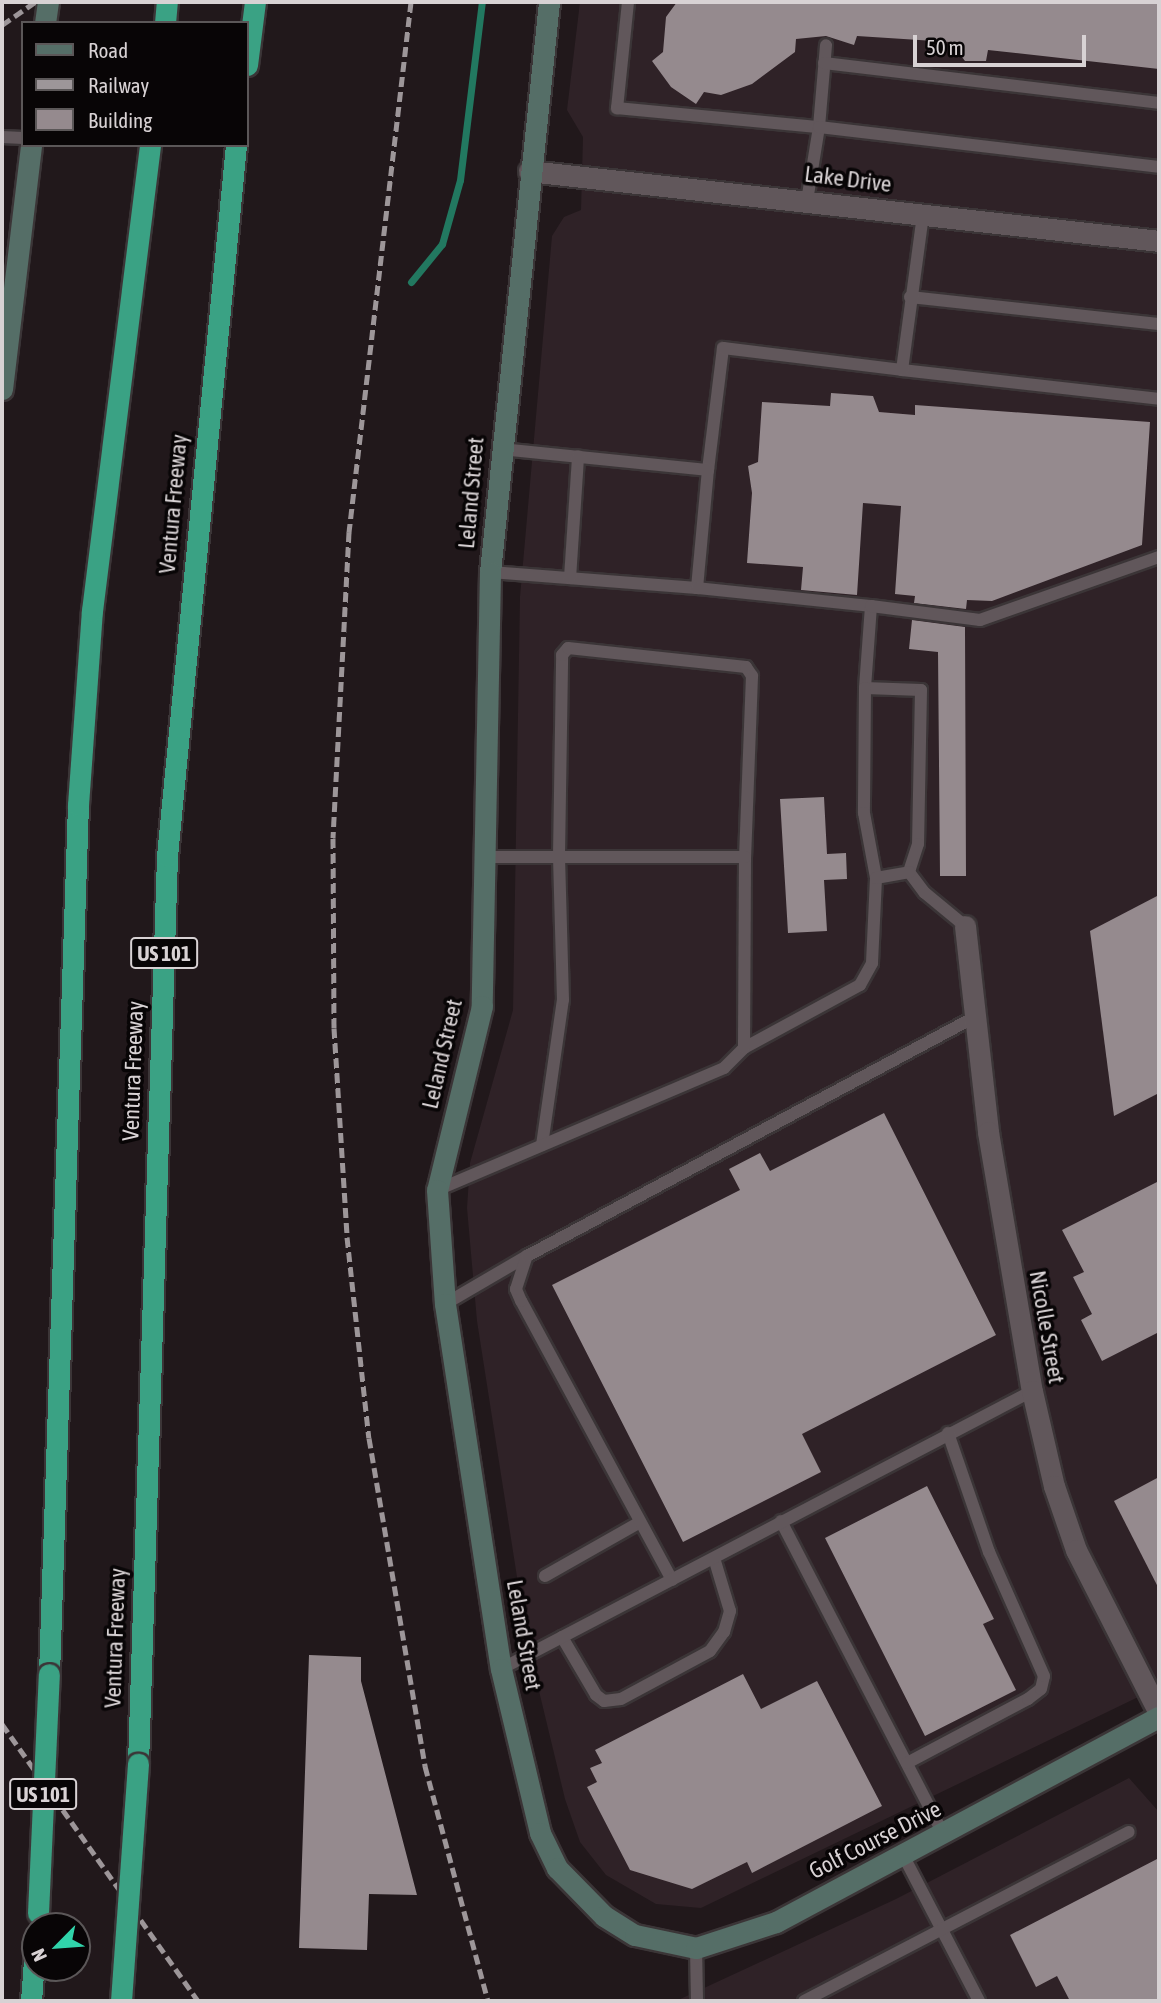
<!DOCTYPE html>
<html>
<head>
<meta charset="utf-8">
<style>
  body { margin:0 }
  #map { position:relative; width:1161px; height:2003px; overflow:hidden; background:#21181b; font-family:"Asap Condensed",sans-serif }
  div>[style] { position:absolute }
  .built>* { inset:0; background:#2f2227 }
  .stream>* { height:7px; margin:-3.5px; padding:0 3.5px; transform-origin:3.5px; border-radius:3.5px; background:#227860 }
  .building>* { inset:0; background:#958a8e }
  .roads { filter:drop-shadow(2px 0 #3b3537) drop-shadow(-2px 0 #3b3537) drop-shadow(0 2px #3b3537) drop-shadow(0 -2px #3b3537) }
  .lane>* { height:12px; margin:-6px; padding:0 6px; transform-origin:6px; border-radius:6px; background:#61575b }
  .street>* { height:21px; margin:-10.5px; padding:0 10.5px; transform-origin:10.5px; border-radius:10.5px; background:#61575b }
  .secondary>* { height:21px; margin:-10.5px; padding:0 10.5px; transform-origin:10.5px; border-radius:10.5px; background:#556e67 }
  .highway>* { height:21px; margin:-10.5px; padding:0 10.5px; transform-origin:10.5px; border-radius:10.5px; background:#3aa284 }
  .rail>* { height:5px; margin-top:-2.5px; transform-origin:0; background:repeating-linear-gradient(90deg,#9d9699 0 10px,transparent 0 15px) }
  .bridges { filter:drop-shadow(2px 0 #3b3537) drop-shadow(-2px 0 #3b3537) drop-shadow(0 2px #3b3537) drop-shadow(0 -2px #3b3537) }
  .highway-bridge>* { height:21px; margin:-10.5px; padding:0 10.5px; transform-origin:10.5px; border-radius:10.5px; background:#3aa284 }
  span { translate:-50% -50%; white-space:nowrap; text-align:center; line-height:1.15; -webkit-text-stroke:7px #080506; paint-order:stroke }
  .shield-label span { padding:2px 5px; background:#080506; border:2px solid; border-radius:5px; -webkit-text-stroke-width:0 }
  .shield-label { font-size:21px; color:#d8d2d4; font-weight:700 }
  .street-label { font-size:23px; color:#d8d2d4 }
  .frame { position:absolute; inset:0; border:4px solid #d8d2d4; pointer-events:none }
  .legend { position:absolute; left:21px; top:21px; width:228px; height:126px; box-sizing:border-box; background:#080506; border:2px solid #5b5758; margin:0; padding:9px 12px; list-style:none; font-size:21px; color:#d8d2d4 }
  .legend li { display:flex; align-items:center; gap:14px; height:35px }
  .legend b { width:35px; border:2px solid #5b5758 }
  .north { position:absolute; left:21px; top:1912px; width:70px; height:70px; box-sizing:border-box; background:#080506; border:2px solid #5b5758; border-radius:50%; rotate:245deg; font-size:19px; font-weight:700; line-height:28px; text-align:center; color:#d8d2d4 }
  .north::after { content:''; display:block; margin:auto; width:24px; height:32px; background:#30d4aa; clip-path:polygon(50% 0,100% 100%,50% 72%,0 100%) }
  .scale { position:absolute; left:913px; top:35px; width:173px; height:32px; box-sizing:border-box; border:4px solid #d8d2d4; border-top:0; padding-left:9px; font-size:21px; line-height:24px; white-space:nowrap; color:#d8d2d4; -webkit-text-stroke:5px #080506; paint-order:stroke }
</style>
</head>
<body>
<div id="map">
  <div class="built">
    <i style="clip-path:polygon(580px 2px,1159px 2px,1159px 1687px,701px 1908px,656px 1904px,606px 1875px,580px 1842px,565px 1799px,527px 1641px,477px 1321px,467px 1208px,470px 1163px,513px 1010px,520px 597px,552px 236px,564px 217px,581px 210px,583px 137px,567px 110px)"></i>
    <i style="clip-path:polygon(1129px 1778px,1159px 1812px,1159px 2001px,676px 2001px,896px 1899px)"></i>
  </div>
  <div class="stream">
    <i style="left:411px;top:282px;width:49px;rotate:-50.8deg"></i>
    <i style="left:442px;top:244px;width:66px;rotate:-74.3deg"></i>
    <i style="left:460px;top:180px;width:179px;rotate:-83deg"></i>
  </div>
  <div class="building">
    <i style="clip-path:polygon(677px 2px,1159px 2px,1159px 69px,988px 50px,986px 61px,965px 61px,950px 42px,857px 36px,854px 45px,826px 36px,796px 39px,795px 52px,752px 84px,721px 95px,704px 92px,696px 104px,671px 87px,652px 61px,663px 52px,666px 17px)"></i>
    <i style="clip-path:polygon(831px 393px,873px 396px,879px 412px,915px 415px,915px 405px,1150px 422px,1142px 545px,992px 601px,967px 600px,966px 609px,914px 603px,915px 596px,895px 594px,901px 506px,863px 503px,857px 595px,801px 590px,803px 567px,747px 563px,752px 493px,748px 466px,758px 462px,762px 402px,830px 406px)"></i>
    <i style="clip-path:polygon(912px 620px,965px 627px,966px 876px,940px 876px,938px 652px,909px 649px)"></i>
    <i style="clip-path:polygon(824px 797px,827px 854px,846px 853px,847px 879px,824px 880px,827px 931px,788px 933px,780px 799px)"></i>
    <i style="clip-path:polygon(1159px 895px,1159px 1093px,1114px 1116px,1090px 931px)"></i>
    <i style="clip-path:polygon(884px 1113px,996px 1335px,802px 1434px,821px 1472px,683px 1542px,552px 1285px,740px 1190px,729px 1169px,760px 1153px,770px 1171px)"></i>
    <i style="clip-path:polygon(1159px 1181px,1159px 1332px,1102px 1361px,1081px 1320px,1092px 1314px,1073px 1277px,1084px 1272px,1062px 1230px)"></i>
    <i style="clip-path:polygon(1159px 1477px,1159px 1589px,1114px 1501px)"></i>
    <i style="clip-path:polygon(927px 1486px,994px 1619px,983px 1624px,1016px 1690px,925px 1736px,825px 1538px)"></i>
    <i style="clip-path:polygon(309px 1655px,361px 1657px,361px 1681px,417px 1895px,369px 1894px,367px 1950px,299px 1948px)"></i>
    <i style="clip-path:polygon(743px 1674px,761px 1709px,817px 1681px,882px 1806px,752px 1873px,747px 1862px,692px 1889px,630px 1870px,587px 1787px,597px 1782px,590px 1768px,602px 1763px,595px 1750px)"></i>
    <i style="clip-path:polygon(1159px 1858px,1159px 2001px,1070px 2001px,1057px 1976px,1036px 1987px,1010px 1935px)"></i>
  </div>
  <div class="roads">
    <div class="lane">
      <i style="left:628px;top:2px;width:107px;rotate:95.9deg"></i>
      <i style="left:617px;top:108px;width:203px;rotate:5.4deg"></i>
      <i style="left:819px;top:127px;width:82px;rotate:-85.1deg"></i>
      <i style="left:824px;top:63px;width:337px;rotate:6.8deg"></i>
      <i style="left:2px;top:137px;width:21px;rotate:3deg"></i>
      <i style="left:807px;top:201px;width:75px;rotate:-80.8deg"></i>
      <i style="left:819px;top:127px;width:342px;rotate:6.7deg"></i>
      <i style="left:910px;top:297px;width:250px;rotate:6.2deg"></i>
      <i style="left:902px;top:370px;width:259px;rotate:6.4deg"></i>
      <i style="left:708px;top:470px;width:123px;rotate:-83deg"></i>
      <i style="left:723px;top:348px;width:180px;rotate:7deg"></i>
      <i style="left:902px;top:370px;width:156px;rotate:-82.3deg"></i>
      <i style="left:490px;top:572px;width:208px;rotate:4.4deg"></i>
      <i style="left:697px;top:588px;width:119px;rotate:-84.7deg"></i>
      <i style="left:708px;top:470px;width:207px;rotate:-174.2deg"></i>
      <i style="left:570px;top:578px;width:122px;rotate:-86.2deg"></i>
      <i style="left:697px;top:588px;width:175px;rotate:5.9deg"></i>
      <i style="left:871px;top:606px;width:82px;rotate:94.2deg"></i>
      <i style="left:865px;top:688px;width:56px;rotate:2deg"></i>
      <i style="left:921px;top:690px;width:154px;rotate:91.1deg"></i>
      <i style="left:918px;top:844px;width:29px;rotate:108deg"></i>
      <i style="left:909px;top:872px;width:26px;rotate:53deg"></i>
      <i style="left:925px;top:893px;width:52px;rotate:39.5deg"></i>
      <i style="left:871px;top:606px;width:110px;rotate:7.3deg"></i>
      <i style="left:980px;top:620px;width:190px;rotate:-19.4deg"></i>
      <i style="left:865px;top:688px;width:125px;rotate:90.5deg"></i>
      <i style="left:864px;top:813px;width:66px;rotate:79.5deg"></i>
      <i style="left:744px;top:1048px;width:132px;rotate:-28.5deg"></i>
      <i style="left:860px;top:985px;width:25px;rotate:-61deg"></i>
      <i style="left:872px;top:963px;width:85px;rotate:-87.3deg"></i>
      <i style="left:876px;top:878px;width:34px;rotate:-10deg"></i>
      <i style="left:542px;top:1145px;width:147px;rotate:-81.8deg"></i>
      <i style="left:563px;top:1000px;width:144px;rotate:-91.6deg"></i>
      <i style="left:559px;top:856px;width:201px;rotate:-89.1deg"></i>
      <i style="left:562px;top:655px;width:9px;rotate:-49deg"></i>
      <i style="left:568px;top:648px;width:179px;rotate:6.1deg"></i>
      <i style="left:746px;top:667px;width:11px;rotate:56deg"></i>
      <i style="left:752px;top:676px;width:181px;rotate:92.2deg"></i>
      <i style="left:437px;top:1190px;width:312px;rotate:-23deg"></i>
      <i style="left:724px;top:1068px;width:28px;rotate:-45deg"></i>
      <i style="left:744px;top:1048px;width:191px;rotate:-89.7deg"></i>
      <i style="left:745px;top:857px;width:260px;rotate:180deg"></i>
      <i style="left:445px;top:1304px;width:95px;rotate:-30.3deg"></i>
      <i style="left:781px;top:1521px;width:354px;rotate:62.6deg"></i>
      <i style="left:545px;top:1576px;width:109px;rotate:-29.6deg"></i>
      <i style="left:672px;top:1580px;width:317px;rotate:-118.4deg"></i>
      <i style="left:521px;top:1301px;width:13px;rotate:-113deg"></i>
      <i style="left:516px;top:1289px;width:35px;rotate:-72deg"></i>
      <i style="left:527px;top:1256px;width:503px;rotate:-28.09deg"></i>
      <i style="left:562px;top:1637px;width:67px;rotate:59.6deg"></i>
      <i style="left:596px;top:1695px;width:10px;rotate:37deg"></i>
      <i style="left:604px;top:1701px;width:17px;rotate:-7deg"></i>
      <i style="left:621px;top:1699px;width:101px;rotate:-28.3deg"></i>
      <i style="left:710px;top:1651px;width:24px;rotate:-54deg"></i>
      <i style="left:724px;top:1632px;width:22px;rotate:-74deg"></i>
      <i style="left:730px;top:1611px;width:55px;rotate:-106.8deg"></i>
      <i style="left:501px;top:1669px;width:599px;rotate:-27.63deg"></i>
      <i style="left:907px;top:1763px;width:137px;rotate:-27.9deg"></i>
      <i style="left:1028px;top:1699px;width:16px;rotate:-38deg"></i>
      <i style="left:1041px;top:1689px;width:13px;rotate:-77deg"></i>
      <i style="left:1044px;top:1676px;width:136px;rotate:-113.9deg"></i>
      <i style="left:989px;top:1552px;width:126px;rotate:-109deg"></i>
      <i style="left:902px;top:1853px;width:167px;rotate:62.5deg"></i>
      <i style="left:696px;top:1948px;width:53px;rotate:88.9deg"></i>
      <i style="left:804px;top:2001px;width:366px;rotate:-27.5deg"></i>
    </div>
    <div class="street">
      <i style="left:529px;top:171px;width:634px;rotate:6.34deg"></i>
      <i style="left:965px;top:926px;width:207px;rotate:83.6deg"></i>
      <i style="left:988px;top:1132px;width:263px;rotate:80.4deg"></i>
      <i style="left:1032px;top:1391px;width:98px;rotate:77deg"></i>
      <i style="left:1054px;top:1486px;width:68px;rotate:71deg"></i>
      <i style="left:1076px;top:1550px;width:183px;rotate:63deg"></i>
    </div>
    <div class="secondary">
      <i style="left:549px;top:2px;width:573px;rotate:95.91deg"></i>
      <i style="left:490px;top:572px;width:434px;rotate:91.1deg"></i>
      <i style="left:482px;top:1006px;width:189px;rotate:103.7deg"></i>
      <i style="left:437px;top:1190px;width:114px;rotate:86deg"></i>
      <i style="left:445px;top:1304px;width:369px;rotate:81.3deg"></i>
      <i style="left:501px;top:1669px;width:169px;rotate:76.6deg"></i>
      <i style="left:540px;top:1833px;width:39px;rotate:64deg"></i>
      <i style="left:557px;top:1868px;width:67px;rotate:45.6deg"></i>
      <i style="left:604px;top:1916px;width:36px;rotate:32deg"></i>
      <i style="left:635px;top:1935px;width:62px;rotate:12deg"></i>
      <i style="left:696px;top:1948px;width:84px;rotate:-18deg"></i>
      <i style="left:776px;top:1922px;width:434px;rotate:-28.2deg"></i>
      <i style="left:45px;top:23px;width:21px;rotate:-82deg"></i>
      <i style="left:2px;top:389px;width:246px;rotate:-83.2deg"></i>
    </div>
    <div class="highway">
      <i style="left:165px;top:23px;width:21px;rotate:-85deg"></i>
      <i style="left:247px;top:65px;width:64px;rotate:-82.8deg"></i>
      <i style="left:49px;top:1674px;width:869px;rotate:-88.09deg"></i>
      <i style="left:78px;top:805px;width:195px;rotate:-85.9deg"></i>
      <i style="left:92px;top:611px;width:470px;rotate:-82.9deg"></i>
      <i style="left:138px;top:1764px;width:908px;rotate:-88.17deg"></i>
      <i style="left:167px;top:856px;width:714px;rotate:-84.46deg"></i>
      <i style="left:31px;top:2001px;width:54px;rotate:-85.8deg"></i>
    </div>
  </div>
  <div class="rail">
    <i style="left:411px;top:2px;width:534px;rotate:96.67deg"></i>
    <i style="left:349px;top:532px;width:306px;rotate:93deg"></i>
    <i style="left:333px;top:838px;width:190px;rotate:89.7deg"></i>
    <i style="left:334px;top:1028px;width:209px;rotate:86.4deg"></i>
    <i style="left:347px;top:1237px;width:202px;rotate:83.8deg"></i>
    <i style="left:369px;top:1438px;width:333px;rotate:80.3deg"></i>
    <i style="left:425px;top:1766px;width:243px;rotate:75deg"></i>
    <i style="left:2px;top:25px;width:40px;rotate:-34.9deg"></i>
    <i style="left:2px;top:1724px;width:339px;rotate:54.7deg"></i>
  </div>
  <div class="bridges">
    <div class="highway-bridge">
      <i style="left:38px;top:1913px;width:239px;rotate:-87.4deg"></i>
      <i style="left:121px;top:2001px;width:238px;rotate:-85.9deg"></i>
    </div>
  </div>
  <div class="shield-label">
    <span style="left:164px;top:953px">US 101</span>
    <span style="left:43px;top:1794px">US 101</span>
  </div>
  <div class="street-label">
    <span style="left:848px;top:179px;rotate:7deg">Lake Drive</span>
    <span style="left:471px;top:493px;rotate:-85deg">Leland Street</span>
    <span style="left:173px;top:504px;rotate:-85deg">Ventura Freeway</span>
    <span style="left:442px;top:1054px;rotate:-77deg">Leland Street</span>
    <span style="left:133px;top:1071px;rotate:-88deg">Ventura Freeway</span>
    <span style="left:1047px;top:1327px;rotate:80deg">Nicolle Street</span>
    <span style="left:524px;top:1635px;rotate:80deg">Leland Street</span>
    <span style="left:115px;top:1638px;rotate:-88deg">Ventura Freeway</span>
    <span style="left:875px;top:1840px;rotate:-27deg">Golf Course Drive</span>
  </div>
  <div class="frame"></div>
  <ul class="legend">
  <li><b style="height:9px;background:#556e67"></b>Road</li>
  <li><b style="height:9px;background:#9d9699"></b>Railway</li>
  <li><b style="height:19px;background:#958a8e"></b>Building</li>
  </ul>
  <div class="north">N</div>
  <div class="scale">50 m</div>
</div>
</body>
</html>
